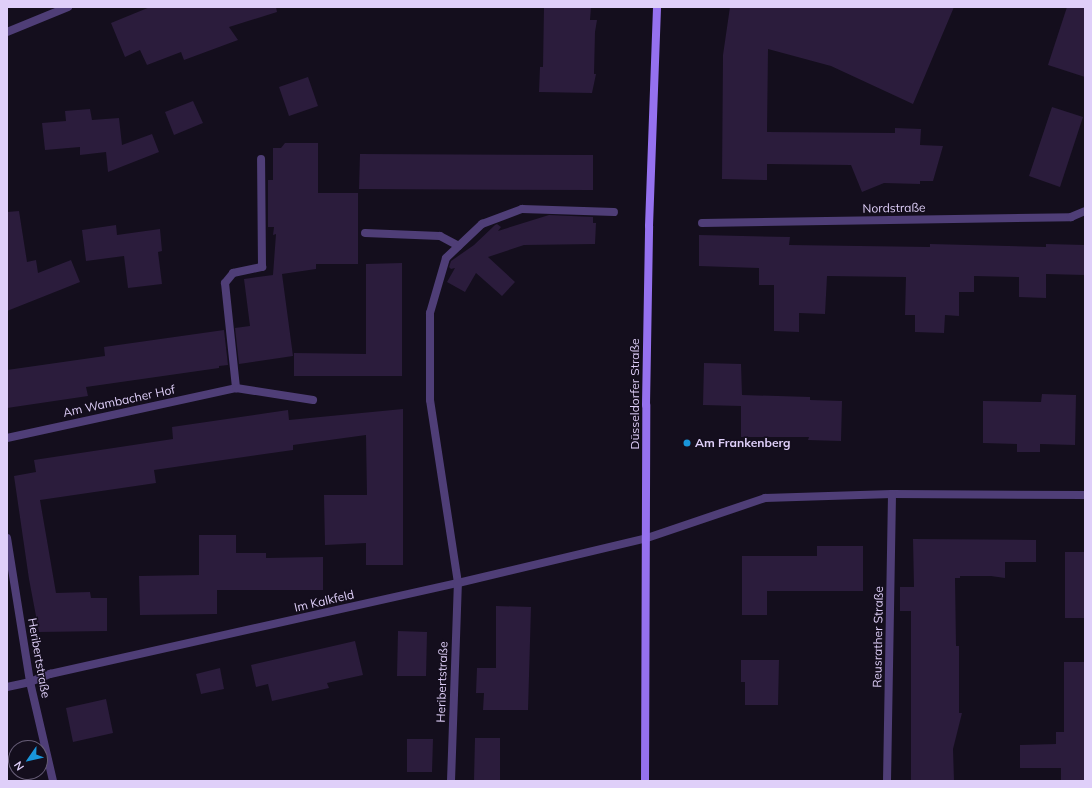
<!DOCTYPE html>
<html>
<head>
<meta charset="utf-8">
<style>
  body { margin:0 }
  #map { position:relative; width:1092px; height:788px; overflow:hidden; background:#140e1d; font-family:Mulish,sans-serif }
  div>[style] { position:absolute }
  .building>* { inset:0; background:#2b1c3c }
  .service>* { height:8px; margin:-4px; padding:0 4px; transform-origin:4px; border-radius:4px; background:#4f3e77 }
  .minor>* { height:8px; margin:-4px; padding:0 4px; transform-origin:4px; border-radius:4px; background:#4f3e77 }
  .tertiary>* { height:8px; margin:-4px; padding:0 4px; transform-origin:4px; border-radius:4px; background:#4f3e77 }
  .secondary>* { height:8px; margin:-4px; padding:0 4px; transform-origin:4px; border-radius:4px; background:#9571ef }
  .dots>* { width:11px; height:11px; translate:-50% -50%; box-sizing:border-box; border:2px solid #140e1d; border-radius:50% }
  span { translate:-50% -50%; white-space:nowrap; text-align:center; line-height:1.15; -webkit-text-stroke:3px #140e1d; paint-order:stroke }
  .street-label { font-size:12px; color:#dfcff9 }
  .poi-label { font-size:12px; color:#dfcff9; font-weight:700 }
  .left { translate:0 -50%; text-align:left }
  .frame { position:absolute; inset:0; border:8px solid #dfcff9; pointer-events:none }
  .north { position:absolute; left:8px; top:740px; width:40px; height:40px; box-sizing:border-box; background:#140e1d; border:1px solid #655b75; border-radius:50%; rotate:236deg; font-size:11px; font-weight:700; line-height:16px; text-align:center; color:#dfcff9 }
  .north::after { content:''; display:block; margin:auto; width:14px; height:18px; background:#1996db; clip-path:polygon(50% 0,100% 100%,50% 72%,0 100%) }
</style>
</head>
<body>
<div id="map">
  <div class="building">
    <i style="clip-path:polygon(150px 7px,276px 7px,277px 12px,229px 27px,238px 40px,184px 60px,181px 52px,147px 65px,140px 50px,125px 57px,111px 23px)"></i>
    <i style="clip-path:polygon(544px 7px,591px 7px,590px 20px,597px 20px,595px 32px,594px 74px,596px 74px,592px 93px,539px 92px,540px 67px,543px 67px)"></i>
    <i style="clip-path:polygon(730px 7px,954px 7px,913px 104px,831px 66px,768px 49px,767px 132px,895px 133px,895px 128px,921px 129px,920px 145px,943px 146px,933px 181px,920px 181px,920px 184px,884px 183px,862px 192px,851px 165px,767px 164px,767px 180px,722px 179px,723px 55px)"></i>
    <i style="clip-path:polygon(1067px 7px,1085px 7px,1085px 77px,1048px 65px)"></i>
    <i style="clip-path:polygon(308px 77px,318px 106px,289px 116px,279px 87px)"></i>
    <i style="clip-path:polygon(193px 101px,203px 123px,174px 135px,165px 112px)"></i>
    <i style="clip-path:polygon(1052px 107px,1083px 117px,1060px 187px,1029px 176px)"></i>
    <i style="clip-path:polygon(90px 109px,92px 120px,119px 118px,122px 145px,152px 134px,159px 152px,108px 172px,106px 152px,80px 155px,80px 147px,45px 150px,42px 123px,66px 121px,65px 111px)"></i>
    <i style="clip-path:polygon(285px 143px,318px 143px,318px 193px,358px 193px,358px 264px,316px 264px,316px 269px,282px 274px,293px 356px,239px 364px,235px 328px,250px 326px,244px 279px,273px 275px,276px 234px,273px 235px,274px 227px,268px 227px,268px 180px,273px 180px,273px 148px,281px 148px)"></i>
    <i style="clip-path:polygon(360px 154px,593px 155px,593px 190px,359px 189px)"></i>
    <i style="clip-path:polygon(19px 211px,27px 262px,36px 260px,38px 273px,71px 260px,80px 282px,7px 311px,7px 212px)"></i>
    <i style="clip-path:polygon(549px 215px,593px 217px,593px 223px,596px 223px,595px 244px,524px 245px,488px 257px,515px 282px,502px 296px,476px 273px,465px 292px,447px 282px,455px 268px,451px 269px,449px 267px,451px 261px,474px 245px,495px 225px,497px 224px,501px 227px,498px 231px)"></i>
    <i style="clip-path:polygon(116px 225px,117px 235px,160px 229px,162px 251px,158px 252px,162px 284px,128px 288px,124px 256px,86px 261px,82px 230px)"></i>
    <i style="clip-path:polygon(699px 235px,790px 237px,789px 245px,930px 247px,930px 244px,1046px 247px,1046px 244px,1085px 245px,1085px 275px,1046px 274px,1046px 298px,1019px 297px,1019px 277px,974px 276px,974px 292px,959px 292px,959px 316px,945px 315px,944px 333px,915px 332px,915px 315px,905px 315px,906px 277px,827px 276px,825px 314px,799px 313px,799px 332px,774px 331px,774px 285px,759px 285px,759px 268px,699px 266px)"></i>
    <i style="clip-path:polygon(402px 263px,402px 376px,294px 376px,294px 353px,366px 354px,366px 264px)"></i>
    <i style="clip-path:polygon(224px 330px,228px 365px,219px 366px,219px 368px,86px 387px,88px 396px,7px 408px,7px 370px,105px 356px,104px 347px)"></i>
    <i style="clip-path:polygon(704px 363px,741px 364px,742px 395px,810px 397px,810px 400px,842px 401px,841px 441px,808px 440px,809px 437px,741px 437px,741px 406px,703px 405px)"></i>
    <i style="clip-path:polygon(1042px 394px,1076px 395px,1075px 445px,1040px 444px,1040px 452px,1017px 452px,1017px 444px,983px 443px,983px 401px,1041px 402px)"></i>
    <i style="clip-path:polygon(403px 409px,403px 565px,366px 565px,366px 543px,325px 545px,324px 495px,367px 495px,366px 435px,293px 445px,293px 450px,154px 470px,156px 483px,40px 500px,56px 593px,90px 592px,91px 598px,107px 598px,107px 631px,39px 632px,29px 579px,14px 476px,36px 472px,34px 460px,173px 439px,172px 427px,288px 410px,289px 420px)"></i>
    <i style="clip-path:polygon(199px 535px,236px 535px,236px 553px,266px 553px,266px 558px,323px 557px,323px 590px,217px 590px,217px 614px,140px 615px,139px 576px,199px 575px)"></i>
    <i style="clip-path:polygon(913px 539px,1036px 540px,1036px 562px,1005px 562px,1005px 578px,991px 576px,960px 576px,960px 578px,955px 578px,956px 646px,959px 646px,959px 713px,962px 713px,953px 749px,954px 781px,911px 781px,911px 611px,900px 611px,900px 587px,914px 587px)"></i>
    <i style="clip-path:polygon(817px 546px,863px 546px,863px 591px,767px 591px,767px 615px,742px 615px,742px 556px,817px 556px)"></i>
    <i style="clip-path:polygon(1065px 552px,1085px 552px,1085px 618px,1065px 618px)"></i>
    <i style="clip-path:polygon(496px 606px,531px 607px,528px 710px,483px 710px,484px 693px,476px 693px,477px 668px,496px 668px)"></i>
    <i style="clip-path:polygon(398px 631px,427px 632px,426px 676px,397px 676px)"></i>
    <i style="clip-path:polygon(355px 641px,363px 675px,327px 683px,329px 688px,272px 701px,268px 684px,256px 687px,251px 665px)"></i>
    <i style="clip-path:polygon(741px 660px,779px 660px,778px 705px,745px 705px,745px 682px,741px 682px)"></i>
    <i style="clip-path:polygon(1064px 662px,1085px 662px,1085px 781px,1061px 781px,1061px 768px,1020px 768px,1020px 745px,1056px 744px,1056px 732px,1064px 732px)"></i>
    <i style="clip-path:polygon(220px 668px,224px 689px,201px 694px,196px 674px)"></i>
    <i style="clip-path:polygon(106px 699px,113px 733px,73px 742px,66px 708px)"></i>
    <i style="clip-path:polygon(475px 738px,500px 738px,500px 781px,474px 781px)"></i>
    <i style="clip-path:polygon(407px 739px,433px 739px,432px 772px,407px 772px)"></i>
  </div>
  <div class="service">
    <i style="left:365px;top:233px;width:75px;rotate:2.3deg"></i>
    <i style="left:440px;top:236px;width:21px;rotate:28deg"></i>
    <i style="left:225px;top:283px;width:13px;rotate:-51deg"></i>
    <i style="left:233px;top:273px;width:30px;rotate:-12deg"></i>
    <i style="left:262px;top:267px;width:108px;rotate:-90.5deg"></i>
    <i style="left:458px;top:583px;width:185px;rotate:-98.7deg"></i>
    <i style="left:430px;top:400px;width:87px;rotate:-90deg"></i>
    <i style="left:430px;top:313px;width:57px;rotate:-73.8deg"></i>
    <i style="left:446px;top:258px;width:50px;rotate:-43.4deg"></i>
    <i style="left:482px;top:224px;width:43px;rotate:-20.6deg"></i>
    <i style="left:522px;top:209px;width:92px;rotate:1.9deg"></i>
  </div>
  <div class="minor">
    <i style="left:702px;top:223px;width:369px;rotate:-0.9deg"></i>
    <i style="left:1071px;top:217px;width:15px;rotate:-23deg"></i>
    <i style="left:225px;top:283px;width:106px;rotate:84deg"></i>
    <i style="left:7px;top:438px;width:234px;rotate:-12.3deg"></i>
    <i style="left:236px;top:388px;width:78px;rotate:8.9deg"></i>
    <i style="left:7px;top:538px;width:146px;rotate:80.9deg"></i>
    <i style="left:30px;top:682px;width:102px;rotate:76.9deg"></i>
    <i style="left:7px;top:687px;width:24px;rotate:-12deg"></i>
    <i style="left:30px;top:682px;width:22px;rotate:-22deg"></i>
    <i style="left:50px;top:674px;width:418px;rotate:-12.6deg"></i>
    <i style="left:458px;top:583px;width:194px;rotate:-13.4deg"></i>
    <i style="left:647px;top:538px;width:125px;rotate:-18.7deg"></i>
    <i style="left:765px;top:498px;width:127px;rotate:-1.8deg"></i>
    <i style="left:892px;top:494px;width:193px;rotate:0.3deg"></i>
    <i style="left:451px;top:781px;width:198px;rotate:-88deg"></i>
    <i style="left:887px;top:781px;width:287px;rotate:-89deg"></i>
  </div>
  <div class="tertiary">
    <i style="left:7px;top:32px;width:66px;rotate:-22.3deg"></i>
  </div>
  <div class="secondary">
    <i style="left:645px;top:781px;width:376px;rotate:-89.8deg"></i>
    <i style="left:646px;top:405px;width:179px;rotate:-89deg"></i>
    <i style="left:649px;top:226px;width:219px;rotate:-87.9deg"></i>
  </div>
  <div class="dots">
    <i style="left:687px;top:443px;background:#1996db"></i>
  </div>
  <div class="street-label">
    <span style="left:894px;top:208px;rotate:-1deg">Nordstraße</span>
    <span style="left:635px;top:394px;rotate:-90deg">Düsseldorfer Straße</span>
    <span style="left:119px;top:401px;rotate:-12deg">Am Wambacher Hof</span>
    <span style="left:324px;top:601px;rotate:-13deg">Im Kalkfeld</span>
    <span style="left:878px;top:637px;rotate:-89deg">Reusrather Straße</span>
    <span style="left:39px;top:658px;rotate:80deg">Heribertstraße</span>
    <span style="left:442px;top:682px;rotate:-88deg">Heribertstraße</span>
  </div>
  <div class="poi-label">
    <span class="left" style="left:695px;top:443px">Am Frankenberg</span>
  </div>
  <div class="frame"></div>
  <div class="north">N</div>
</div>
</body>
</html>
